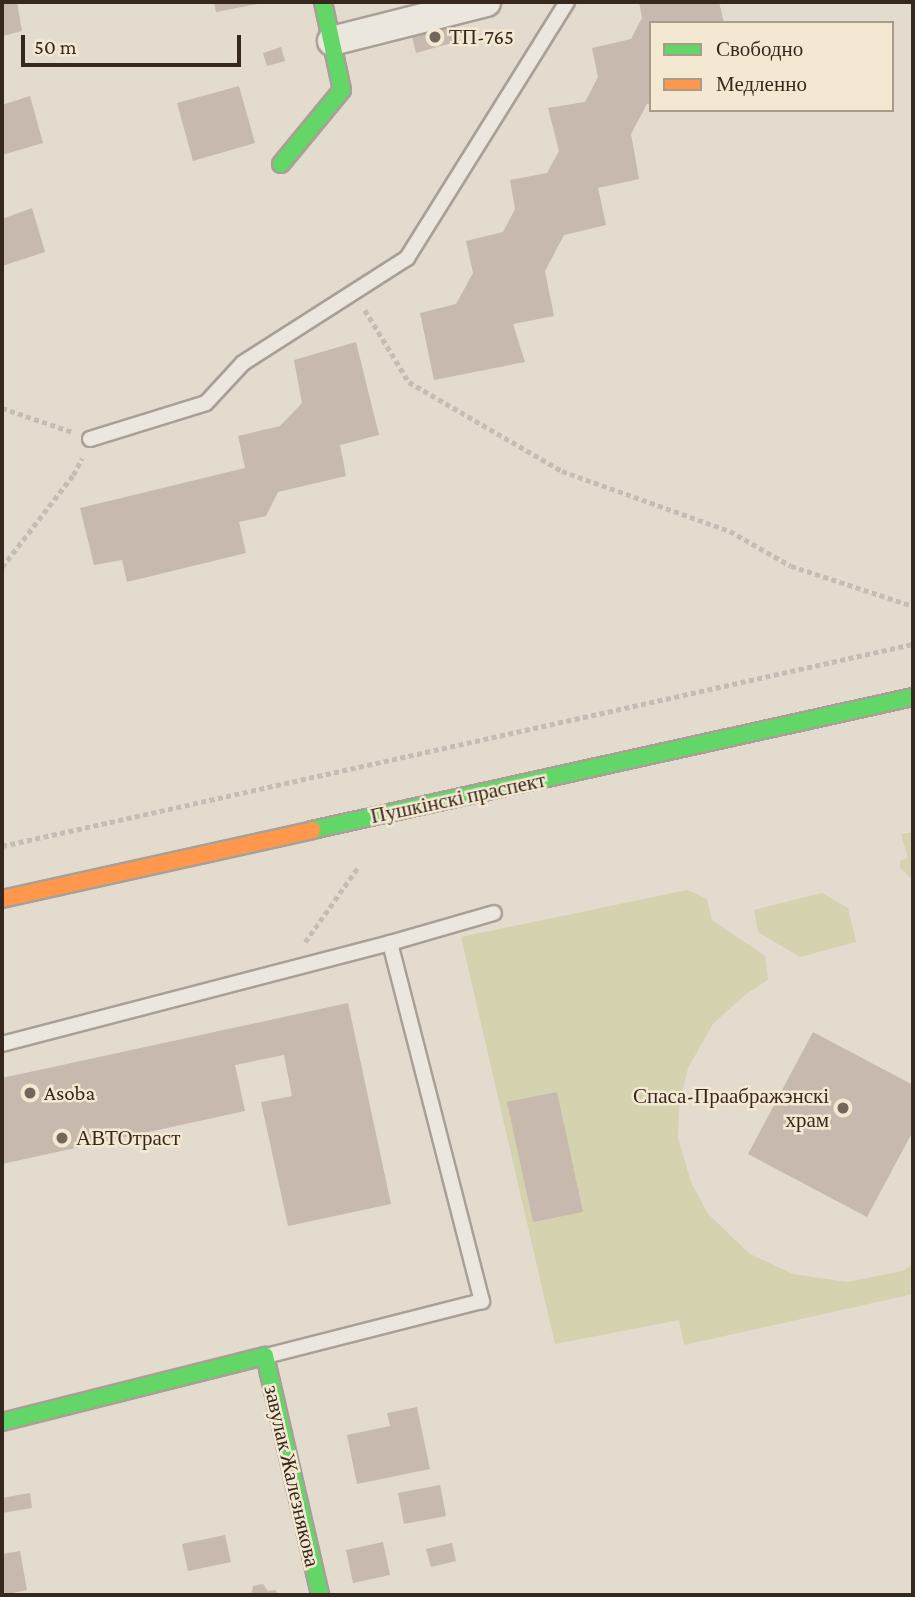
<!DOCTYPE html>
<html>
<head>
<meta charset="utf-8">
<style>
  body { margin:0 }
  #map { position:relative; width:915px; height:1597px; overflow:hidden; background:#e3dbcd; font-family:"Crimson Pro",serif }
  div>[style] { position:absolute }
  .green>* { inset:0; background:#d4d2af }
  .building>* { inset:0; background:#c7b9ad }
  .path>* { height:4.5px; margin-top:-2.25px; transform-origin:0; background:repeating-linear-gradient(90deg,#c4bdb5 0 5px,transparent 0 8.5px) }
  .roads { filter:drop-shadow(2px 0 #a8a096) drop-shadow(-2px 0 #a8a096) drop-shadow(0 2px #a8a096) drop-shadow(0 -2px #a8a096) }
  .lane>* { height:14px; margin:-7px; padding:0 7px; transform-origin:7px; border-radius:7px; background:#ece7de }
  .street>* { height:28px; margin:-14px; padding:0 14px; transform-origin:14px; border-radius:14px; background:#ece7de }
  .fast>* { height:16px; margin:-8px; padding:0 8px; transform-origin:8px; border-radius:8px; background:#63d668 }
  .slow>* { height:16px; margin:-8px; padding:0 8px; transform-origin:8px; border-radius:8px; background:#ff974d }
  .dots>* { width:19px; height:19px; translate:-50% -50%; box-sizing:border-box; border:4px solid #f5e8d2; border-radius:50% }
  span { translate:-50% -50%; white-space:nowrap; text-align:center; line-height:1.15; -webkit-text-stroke:5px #f5e8d2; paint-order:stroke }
  .poi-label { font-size:21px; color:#37281e }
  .left { translate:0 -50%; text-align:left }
  .right { translate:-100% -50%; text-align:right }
  .street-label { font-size:21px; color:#37281e }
  .frame { position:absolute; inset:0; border:4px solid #37281e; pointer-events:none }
  .legend { position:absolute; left:649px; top:21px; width:245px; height:91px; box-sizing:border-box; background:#f5e8d2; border:2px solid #a99b8a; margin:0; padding:9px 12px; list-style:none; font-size:21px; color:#37281e }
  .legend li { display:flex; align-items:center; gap:14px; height:35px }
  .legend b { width:35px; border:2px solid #a99b8a }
  .scale { position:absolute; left:21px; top:35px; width:220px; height:32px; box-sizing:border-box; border:4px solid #37281e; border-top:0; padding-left:9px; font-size:21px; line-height:24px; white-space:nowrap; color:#37281e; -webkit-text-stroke:5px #f5e8d2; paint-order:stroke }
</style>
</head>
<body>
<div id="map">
  <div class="green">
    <i style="clip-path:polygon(913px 832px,913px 880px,900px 868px,900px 861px,908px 858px,901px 834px)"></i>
    <i style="clip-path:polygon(687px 890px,707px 899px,712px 920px,765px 956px,768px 980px,746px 994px,713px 1024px,688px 1068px,679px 1108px,678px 1138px,691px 1182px,708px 1214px,750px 1254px,793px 1274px,847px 1282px,903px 1271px,913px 1264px,913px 1294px,684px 1345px,679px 1320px,555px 1344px,461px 937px)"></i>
    <i style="clip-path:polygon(822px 893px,848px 908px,856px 942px,800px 957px,758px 932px,754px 910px)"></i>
  </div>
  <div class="building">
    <i style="clip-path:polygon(2px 2px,17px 2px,22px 31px,2px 36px)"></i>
    <i style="clip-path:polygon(214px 2px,262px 2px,262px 3px,216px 12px)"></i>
    <i style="clip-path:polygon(639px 2px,719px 2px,724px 23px,651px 23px,651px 103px,647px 104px,631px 134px,639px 179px,598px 188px,606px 225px,564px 235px,545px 271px,554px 316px,513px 324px,525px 362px,434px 380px,420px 313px,456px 304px,473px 273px,466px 241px,503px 232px,515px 209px,510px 180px,547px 173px,559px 151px,548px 108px,585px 102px,598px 77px,592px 48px,631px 39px,642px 18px)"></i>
    <i style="clip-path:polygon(454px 18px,459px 41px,416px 53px,411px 32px)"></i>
    <i style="clip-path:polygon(281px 47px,285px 61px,267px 66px,263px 53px)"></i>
    <i style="clip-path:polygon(239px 86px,255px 143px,193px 161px,177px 103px)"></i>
    <i style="clip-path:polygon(30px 96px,43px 143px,2px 155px,2px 105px)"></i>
    <i style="clip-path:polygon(32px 208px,45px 252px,2px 266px,2px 219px)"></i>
    <i style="clip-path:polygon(356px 342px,379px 435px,340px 445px,346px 476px,278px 492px,266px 516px,239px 522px,246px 553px,127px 582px,122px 560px,94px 565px,80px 508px,245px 468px,238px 436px,280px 426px,302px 403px,294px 360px)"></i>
    <i style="clip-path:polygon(348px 1003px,391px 1204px,288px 1226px,261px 1102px,292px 1096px,284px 1055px,235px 1065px,245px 1111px,2px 1164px,2px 1078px)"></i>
    <i style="clip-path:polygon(813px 1032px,913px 1085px,913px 1131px,867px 1217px,748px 1154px)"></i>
    <i style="clip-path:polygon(557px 1092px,583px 1212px,533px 1222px,507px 1102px)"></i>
    <i style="clip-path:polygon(417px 1407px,430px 1469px,357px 1484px,347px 1435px,390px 1426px,387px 1413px)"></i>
    <i style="clip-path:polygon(440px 1485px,446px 1516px,404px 1524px,398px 1493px)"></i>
    <i style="clip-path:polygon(30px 1493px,32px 1508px,2px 1513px,2px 1498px)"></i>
    <i style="clip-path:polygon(225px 1535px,231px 1562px,188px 1571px,182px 1544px)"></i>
    <i style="clip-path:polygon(383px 1542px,390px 1575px,353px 1583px,346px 1550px)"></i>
    <i style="clip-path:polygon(452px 1543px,456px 1561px,431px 1567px,426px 1549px)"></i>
    <i style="clip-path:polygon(20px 1551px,27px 1590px,2px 1595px,2px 1554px)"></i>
    <i style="clip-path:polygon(263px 1584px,268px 1591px,276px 1590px,277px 1595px,251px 1595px,253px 1586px)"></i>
  </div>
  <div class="path">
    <i style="left:365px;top:310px;width:84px;rotate:58.6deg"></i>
    <i style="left:409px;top:382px;width:177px;rotate:30.2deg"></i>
    <i style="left:562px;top:471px;width:178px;rotate:19.7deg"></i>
    <i style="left:730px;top:531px;width:70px;rotate:29.8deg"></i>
    <i style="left:791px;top:566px;width:128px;rotate:18.2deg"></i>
    <i style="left:2px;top:408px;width:74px;rotate:18.9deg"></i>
    <i style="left:2px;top:567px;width:116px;rotate:-52.3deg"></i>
    <i style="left:73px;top:475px;width:19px;rotate:-62deg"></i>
    <i style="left:2px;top:846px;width:933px;rotate:-12.5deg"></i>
    <i style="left:305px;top:942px;width:93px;rotate:-54.6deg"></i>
  </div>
  <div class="roads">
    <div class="lane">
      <i style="left:90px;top:439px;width:121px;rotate:-17.2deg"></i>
      <i style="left:206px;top:403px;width:54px;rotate:-47.2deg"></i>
      <i style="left:243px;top:363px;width:195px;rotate:-32.6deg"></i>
      <i style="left:407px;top:258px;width:302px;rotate:-58deg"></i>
      <i style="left:390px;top:943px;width:108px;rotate:-16.1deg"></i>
      <i style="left:2px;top:1044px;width:401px;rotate:-14.6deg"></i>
      <i style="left:390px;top:943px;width:370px;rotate:75.6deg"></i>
      <i style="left:482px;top:1301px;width:222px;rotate:165.7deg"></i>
    </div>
    <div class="street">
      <i style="left:332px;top:41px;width:159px;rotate:-14.2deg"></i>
    </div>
    <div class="fast">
      <i style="left:281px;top:164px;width:96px;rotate:-50.5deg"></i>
      <i style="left:342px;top:90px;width:90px;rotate:-102.2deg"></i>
      <i style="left:312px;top:830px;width:616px;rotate:-12.48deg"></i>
      <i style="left:2px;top:1422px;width:271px;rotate:-14.1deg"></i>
      <i style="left:265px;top:1356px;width:245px;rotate:77deg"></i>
    </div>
    <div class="slow">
      <i style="left:2px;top:899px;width:318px;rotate:-12.5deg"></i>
    </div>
  </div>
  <div class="dots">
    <i style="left:435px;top:37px;background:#73675b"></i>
    <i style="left:30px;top:1093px;background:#73675b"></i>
    <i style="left:843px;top:1108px;background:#73675b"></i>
    <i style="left:62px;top:1138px;background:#73675b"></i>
  </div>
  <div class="poi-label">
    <span class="left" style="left:449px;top:37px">ТП-765</span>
    <span class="left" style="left:44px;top:1093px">Asoba</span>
    <span class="right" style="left:829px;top:1108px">Спаса-Праабражэнскі<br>храм</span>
    <span class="left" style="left:76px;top:1138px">АВТОтраст</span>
  </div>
  <div class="street-label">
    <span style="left:458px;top:798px;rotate:-12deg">Пушкінскі праспект</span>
    <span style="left:292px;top:1476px;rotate:77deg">завулак Жалезнякова</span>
  </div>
  <div class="frame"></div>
  <ul class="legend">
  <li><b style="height:9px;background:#63d668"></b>Свободно</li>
  <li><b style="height:9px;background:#ff974d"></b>Медленно</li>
  </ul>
  <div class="scale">50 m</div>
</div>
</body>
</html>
